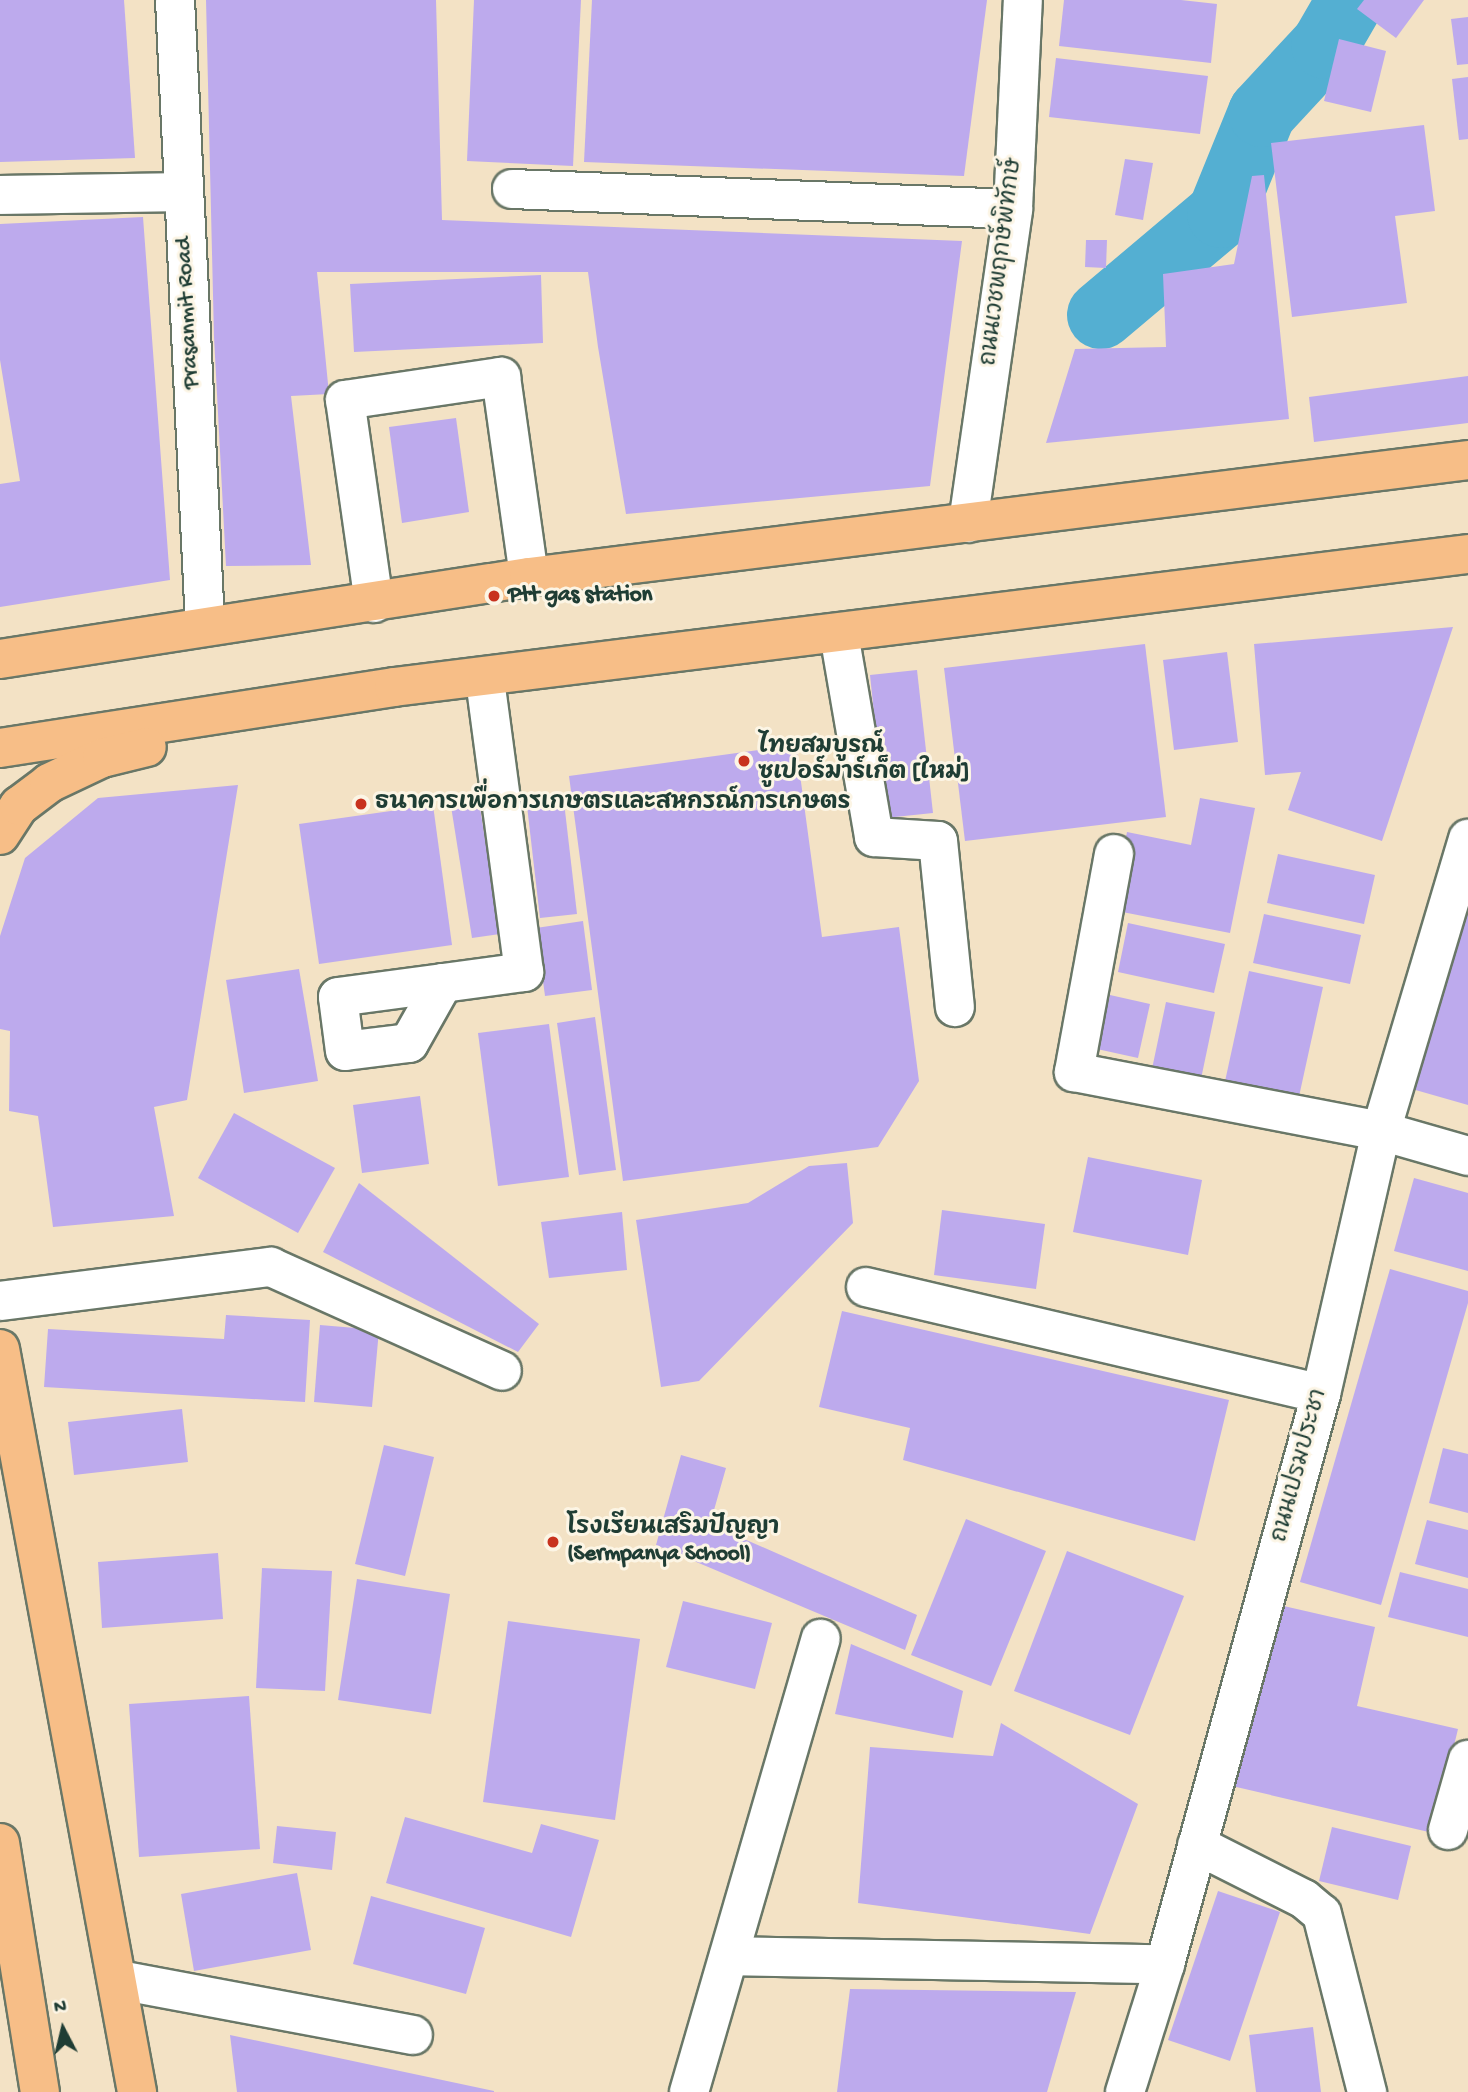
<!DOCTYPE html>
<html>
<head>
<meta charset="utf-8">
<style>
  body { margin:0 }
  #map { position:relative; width:1468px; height:2092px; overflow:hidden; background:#f3e2c5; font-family:"Gochi Hand","Playpen Sans Thai",sans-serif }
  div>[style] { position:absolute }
  .river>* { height:68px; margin:-34px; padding:0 34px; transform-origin:34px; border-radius:34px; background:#54afd2 }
  .building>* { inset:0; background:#bdaaed }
  .roads { filter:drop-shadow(2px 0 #697767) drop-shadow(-2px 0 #697767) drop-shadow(0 2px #697767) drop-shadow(0 -2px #697767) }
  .minor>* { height:38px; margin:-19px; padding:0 19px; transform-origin:19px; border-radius:19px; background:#fff }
  .major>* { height:38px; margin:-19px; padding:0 19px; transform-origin:19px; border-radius:19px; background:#f7be87 }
  .dots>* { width:19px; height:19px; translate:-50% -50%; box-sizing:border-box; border:4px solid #fcf5e5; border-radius:50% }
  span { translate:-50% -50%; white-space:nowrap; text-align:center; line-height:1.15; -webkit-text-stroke:6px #fcf5e5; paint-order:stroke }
  .street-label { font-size:23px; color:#1f3d34 }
  .poi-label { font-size:23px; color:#1f3d34; font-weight:700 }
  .left { translate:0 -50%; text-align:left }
  .north { position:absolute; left:28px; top:1994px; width:70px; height:70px; -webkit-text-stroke:5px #fcf5e5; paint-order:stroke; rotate:353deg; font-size:19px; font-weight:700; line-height:28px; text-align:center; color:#1f3d34 }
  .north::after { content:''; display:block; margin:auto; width:24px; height:32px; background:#1f3d34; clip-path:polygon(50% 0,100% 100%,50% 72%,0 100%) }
</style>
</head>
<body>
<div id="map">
  <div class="river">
    <i style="left:1101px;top:315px;width:157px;rotate:-40.1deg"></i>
    <i style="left:1221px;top:214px;width:109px;rotate:-67.9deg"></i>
    <i style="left:1262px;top:113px;width:93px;rotate:-47.2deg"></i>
    <i style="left:1325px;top:45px;width:52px;rotate:-60deg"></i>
  </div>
  <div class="building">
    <i style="clip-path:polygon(0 0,124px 0,135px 158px,0 162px)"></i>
    <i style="clip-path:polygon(206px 0,436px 0,442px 220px,962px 241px,930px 486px,626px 514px,598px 347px,588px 272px,317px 272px,329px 394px,291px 396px,311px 565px,226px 566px,214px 337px)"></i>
    <i style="clip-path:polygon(474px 0,581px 0,573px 166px,467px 161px)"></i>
    <i style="clip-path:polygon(592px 0,987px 0,964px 176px,584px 162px)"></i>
    <i style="clip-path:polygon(1064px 0,1181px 0,1217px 4px,1211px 63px,1059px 46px)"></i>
    <i style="clip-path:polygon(1364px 0,1424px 0,1396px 38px,1357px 9px)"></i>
    <i style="clip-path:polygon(1468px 17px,1468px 64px,1457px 65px,1451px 19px)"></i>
    <i style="clip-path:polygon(1339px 39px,1386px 51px,1371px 112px,1324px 101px)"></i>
    <i style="clip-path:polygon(1056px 58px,1208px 76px,1200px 134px,1049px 117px)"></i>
    <i style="clip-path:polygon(1468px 77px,1468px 139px,1459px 140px,1452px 79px)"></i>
    <i style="clip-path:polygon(1424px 125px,1435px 211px,1395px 216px,1407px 303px,1292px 317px,1271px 143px)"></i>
    <i style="clip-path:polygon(1125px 159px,1153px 163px,1143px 220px,1115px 215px)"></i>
    <i style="clip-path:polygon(1264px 175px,1289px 419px,1046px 443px,1075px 349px,1166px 347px,1163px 274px,1234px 264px,1252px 176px)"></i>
    <i style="clip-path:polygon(143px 217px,170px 580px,0 607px,0 484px,20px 481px,0 360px,0 224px)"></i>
    <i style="clip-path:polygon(1086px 240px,1107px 240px,1106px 268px,1085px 267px)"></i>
    <i style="clip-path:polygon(541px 275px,543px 343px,354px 352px,350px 284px)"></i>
    <i style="clip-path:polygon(1468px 376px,1468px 423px,1314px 442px,1309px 397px)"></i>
    <i style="clip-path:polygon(456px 418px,469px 512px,402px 523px,389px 427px)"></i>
    <i style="clip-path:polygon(1453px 627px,1382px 841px,1288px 810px,1301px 772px,1265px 775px,1254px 644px)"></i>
    <i style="clip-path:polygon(1145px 644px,1166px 817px,965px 841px,944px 668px)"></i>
    <i style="clip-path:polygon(1227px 652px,1238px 742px,1174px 750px,1163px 660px)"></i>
    <i style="clip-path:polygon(917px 670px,933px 813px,885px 818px,870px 675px)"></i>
    <i style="clip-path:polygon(796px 745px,822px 937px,899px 927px,919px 1081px,878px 1147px,623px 1181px,569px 776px)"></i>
    <i style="clip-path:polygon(238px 785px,187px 1100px,154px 1107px,174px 1216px,53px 1227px,38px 1116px,9px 1111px,10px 1031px,0 1029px,0 936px,25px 858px,98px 798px)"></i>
    <i style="clip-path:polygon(478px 795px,500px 934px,472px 938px,450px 800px)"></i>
    <i style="clip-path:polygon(1200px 798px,1255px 808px,1230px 933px,1112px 910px,1127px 832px,1191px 845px)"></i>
    <i style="clip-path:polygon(564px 802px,577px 914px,540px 918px,527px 806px)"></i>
    <i style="clip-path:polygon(433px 805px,452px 945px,319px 964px,299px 824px)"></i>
    <i style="clip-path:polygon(1278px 854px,1375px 875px,1364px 924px,1267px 903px)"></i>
    <i style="clip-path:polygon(1468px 895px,1468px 1105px,1412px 1089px)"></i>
    <i style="clip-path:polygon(1264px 914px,1361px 935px,1350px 984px,1253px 963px)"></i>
    <i style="clip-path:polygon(583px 921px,592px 990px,545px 996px,536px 928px)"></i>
    <i style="clip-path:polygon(1128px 923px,1225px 944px,1214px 993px,1118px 972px)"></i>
    <i style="clip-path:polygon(299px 969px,318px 1081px,244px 1093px,226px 980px)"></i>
    <i style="clip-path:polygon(1249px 971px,1323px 987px,1298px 1101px,1224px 1086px)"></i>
    <i style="clip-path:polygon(1110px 995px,1150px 1004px,1138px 1058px,1097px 1049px)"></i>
    <i style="clip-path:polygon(1166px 1002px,1215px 1012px,1201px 1079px,1152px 1069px)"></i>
    <i style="clip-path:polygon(595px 1017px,616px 1170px,579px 1175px,557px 1023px)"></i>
    <i style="clip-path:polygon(549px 1024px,569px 1177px,498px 1186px,478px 1033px)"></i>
    <i style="clip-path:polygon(420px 1096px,429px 1164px,362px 1173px,353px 1105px)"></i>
    <i style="clip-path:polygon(234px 1113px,335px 1168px,298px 1233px,198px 1178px)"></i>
    <i style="clip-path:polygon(1088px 1157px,1202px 1180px,1188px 1255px,1073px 1232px)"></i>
    <i style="clip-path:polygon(847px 1163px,853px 1223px,699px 1381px,661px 1387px,636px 1220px,748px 1203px,809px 1166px)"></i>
    <i style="clip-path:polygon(1414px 1178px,1468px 1193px,1468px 1271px,1394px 1251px)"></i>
    <i style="clip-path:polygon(359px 1183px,539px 1324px,518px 1352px,323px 1252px)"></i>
    <i style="clip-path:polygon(942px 1210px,1045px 1224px,1036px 1289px,934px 1275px)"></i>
    <i style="clip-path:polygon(622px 1212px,627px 1270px,549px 1278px,541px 1222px)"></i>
    <i style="clip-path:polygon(1390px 1269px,1468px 1291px,1468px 1303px,1381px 1605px,1300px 1582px)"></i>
    <i style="clip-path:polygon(842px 1311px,1229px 1400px,1195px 1541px,903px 1460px,910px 1428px,819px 1407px)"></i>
    <i style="clip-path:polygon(226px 1315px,310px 1320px,305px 1402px,44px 1387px,48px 1329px,224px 1339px)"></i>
    <i style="clip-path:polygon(320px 1325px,379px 1330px,372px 1407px,314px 1402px)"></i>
    <i style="clip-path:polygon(182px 1409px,188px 1462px,74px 1475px,68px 1422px)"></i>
    <i style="clip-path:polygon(384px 1445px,434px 1457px,405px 1576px,355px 1564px)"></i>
    <i style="clip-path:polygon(1443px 1448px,1468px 1454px,1468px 1513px,1429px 1503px)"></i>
    <i style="clip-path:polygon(681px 1455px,726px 1468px,710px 1524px,917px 1615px,905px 1650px,656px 1545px)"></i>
    <i style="clip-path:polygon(966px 1519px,1046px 1551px,991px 1686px,911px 1655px)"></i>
    <i style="clip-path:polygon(1427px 1520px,1468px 1530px,1468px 1578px,1415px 1564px)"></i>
    <i style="clip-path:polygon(1067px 1551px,1184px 1596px,1130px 1735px,1014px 1691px)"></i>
    <i style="clip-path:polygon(218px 1553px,223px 1619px,102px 1628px,98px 1562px)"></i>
    <i style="clip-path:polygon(262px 1568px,332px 1571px,325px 1691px,256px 1688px)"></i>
    <i style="clip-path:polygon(1400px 1572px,1468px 1589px,1468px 1637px,1388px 1617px)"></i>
    <i style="clip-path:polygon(357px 1579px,450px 1594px,431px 1714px,338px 1700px)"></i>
    <i style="clip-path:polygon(683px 1601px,772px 1623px,755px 1689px,666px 1667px)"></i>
    <i style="clip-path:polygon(1275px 1604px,1375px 1627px,1357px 1706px,1458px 1729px,1433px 1833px,1232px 1786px)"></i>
    <i style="clip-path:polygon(508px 1621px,640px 1639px,615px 1820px,483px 1802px)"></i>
    <i style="clip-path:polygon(851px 1644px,963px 1691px,953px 1738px,835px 1714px)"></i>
    <i style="clip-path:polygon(249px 1696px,260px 1849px,139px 1857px,129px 1704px)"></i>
    <i style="clip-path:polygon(1001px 1723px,1138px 1804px,1090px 1934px,858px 1903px,870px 1747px,993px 1756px)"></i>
    <i style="clip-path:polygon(405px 1817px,532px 1853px,541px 1824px,599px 1840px,571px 1937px,386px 1883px)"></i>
    <i style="clip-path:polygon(277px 1826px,336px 1832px,332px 1870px,273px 1863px)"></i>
    <i style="clip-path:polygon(1332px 1827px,1411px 1846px,1398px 1900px,1319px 1881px)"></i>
    <i style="clip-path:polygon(297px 1873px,311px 1950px,194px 1971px,181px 1894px)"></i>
    <i style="clip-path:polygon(1218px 1891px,1280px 1912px,1230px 2061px,1168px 2040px)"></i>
    <i style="clip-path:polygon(371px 1896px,485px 1928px,466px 1994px,353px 1964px)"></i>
    <i style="clip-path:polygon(850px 1989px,1076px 1992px,1047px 2092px,837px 2092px)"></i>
    <i style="clip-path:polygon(1313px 2027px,1321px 2092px,1256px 2092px,1249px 2035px)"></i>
    <i style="clip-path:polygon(230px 2035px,494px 2091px,494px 2092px,237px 2092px)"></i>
  </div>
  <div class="roads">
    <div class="minor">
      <i style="left:175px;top:0;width:626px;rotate:87.25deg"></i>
      <i style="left:512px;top:189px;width:501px;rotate:2.29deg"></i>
      <i style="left:0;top:195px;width:183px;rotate:-0.9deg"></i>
      <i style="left:968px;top:523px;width:317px;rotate:-81.8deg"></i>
      <i style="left:1013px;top:209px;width:209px;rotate:-87.3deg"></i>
      <i style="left:374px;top:603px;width:205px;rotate:-98.1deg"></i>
      <i style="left:345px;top:400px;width:158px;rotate:-8.4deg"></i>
      <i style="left:501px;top:377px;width:202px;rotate:82deg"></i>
      <i style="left:839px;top:634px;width:206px;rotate:80.2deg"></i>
      <i style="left:874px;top:837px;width:64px;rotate:3.6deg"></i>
      <i style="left:938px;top:841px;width:167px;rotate:84.2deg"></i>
      <i style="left:1114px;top:854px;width:222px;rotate:100.4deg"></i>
      <i style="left:1074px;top:1072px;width:313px;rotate:10.9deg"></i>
      <i style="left:1381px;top:1131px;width:91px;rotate:16deg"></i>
      <i style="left:443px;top:983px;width:69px;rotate:119.5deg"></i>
      <i style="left:409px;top:1043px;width:64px;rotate:172.9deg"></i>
      <i style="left:345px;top:1051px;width:54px;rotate:-97.4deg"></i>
      <i style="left:338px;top:997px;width:106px;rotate:-7.6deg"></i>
      <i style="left:443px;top:983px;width:82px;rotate:-7.7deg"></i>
      <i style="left:524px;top:972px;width:297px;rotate:-97.6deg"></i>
      <i style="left:866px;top:1287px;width:467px;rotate:13.2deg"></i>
      <i style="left:0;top:1301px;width:273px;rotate:-7.2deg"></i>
      <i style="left:271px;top:1267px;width:253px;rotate:24.2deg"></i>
      <i style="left:1448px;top:1830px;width:73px;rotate:-74.1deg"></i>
      <i style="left:1197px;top:1845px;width:120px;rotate:26.8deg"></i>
      <i style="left:1304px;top:1899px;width:23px;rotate:40deg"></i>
      <i style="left:1322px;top:1914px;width:184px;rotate:75.8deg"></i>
      <i style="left:729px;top:1956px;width:436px;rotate:1.1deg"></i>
      <i style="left:119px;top:1980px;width:299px;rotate:10.6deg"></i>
      <i style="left:689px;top:2092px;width:472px;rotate:-73.8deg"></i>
      <i style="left:1125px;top:2092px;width:134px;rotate:-72.6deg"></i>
      <i style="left:1165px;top:1964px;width:591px;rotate:-74.69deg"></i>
      <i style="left:1321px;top:1394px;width:270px;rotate:-77.1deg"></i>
      <i style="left:1381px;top:1131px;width:305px;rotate:-73.4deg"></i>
    </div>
    <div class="major">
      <i style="left:0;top:659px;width:535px;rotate:-8.81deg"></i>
      <i style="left:529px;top:577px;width:946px;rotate:-7.1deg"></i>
      <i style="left:0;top:748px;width:399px;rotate:-8.8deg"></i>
      <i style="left:394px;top:687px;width:1082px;rotate:-7.06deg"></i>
      <i style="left:0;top:835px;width:35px;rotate:-57deg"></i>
      <i style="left:19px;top:806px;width:38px;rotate:-37deg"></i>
      <i style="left:49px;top:783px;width:59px;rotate:-25.3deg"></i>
      <i style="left:102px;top:758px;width:46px;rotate:-13.7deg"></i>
      <i style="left:0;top:1349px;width:756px;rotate:79.55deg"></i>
      <i style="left:0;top:1843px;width:252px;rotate:80.9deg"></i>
    </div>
  </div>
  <div class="dots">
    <i style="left:494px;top:596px;background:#c8321e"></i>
    <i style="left:744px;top:761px;background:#c8321e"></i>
    <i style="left:361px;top:804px;background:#c8321e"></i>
    <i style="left:553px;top:1542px;background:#c8321e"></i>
  </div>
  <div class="street-label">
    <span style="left:1003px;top:262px;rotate:-83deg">ถนนเวชพฤกษ์พิทักษ์</span>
    <span style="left:189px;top:313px;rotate:-93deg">Prasanmit Road</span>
    <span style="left:1301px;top:1466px;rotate:-75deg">ถนนเปรมประชา</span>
  </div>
  <div class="poi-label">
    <span class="left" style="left:508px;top:596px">Ptt gas station</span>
    <span class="left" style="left:758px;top:761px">ไทยสมบูรณ์<br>ซูเปอร์มาร์เก็ต [ใหม่]</span>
    <span class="left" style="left:375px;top:804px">ธนาคารเพื่อการเกษตรและสหกรณ์การเกษตร</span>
    <span class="left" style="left:567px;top:1542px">โรงเรียนเสริมปัญญา<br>(Sermpanya School)</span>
  </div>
  <div class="north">N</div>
</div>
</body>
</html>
